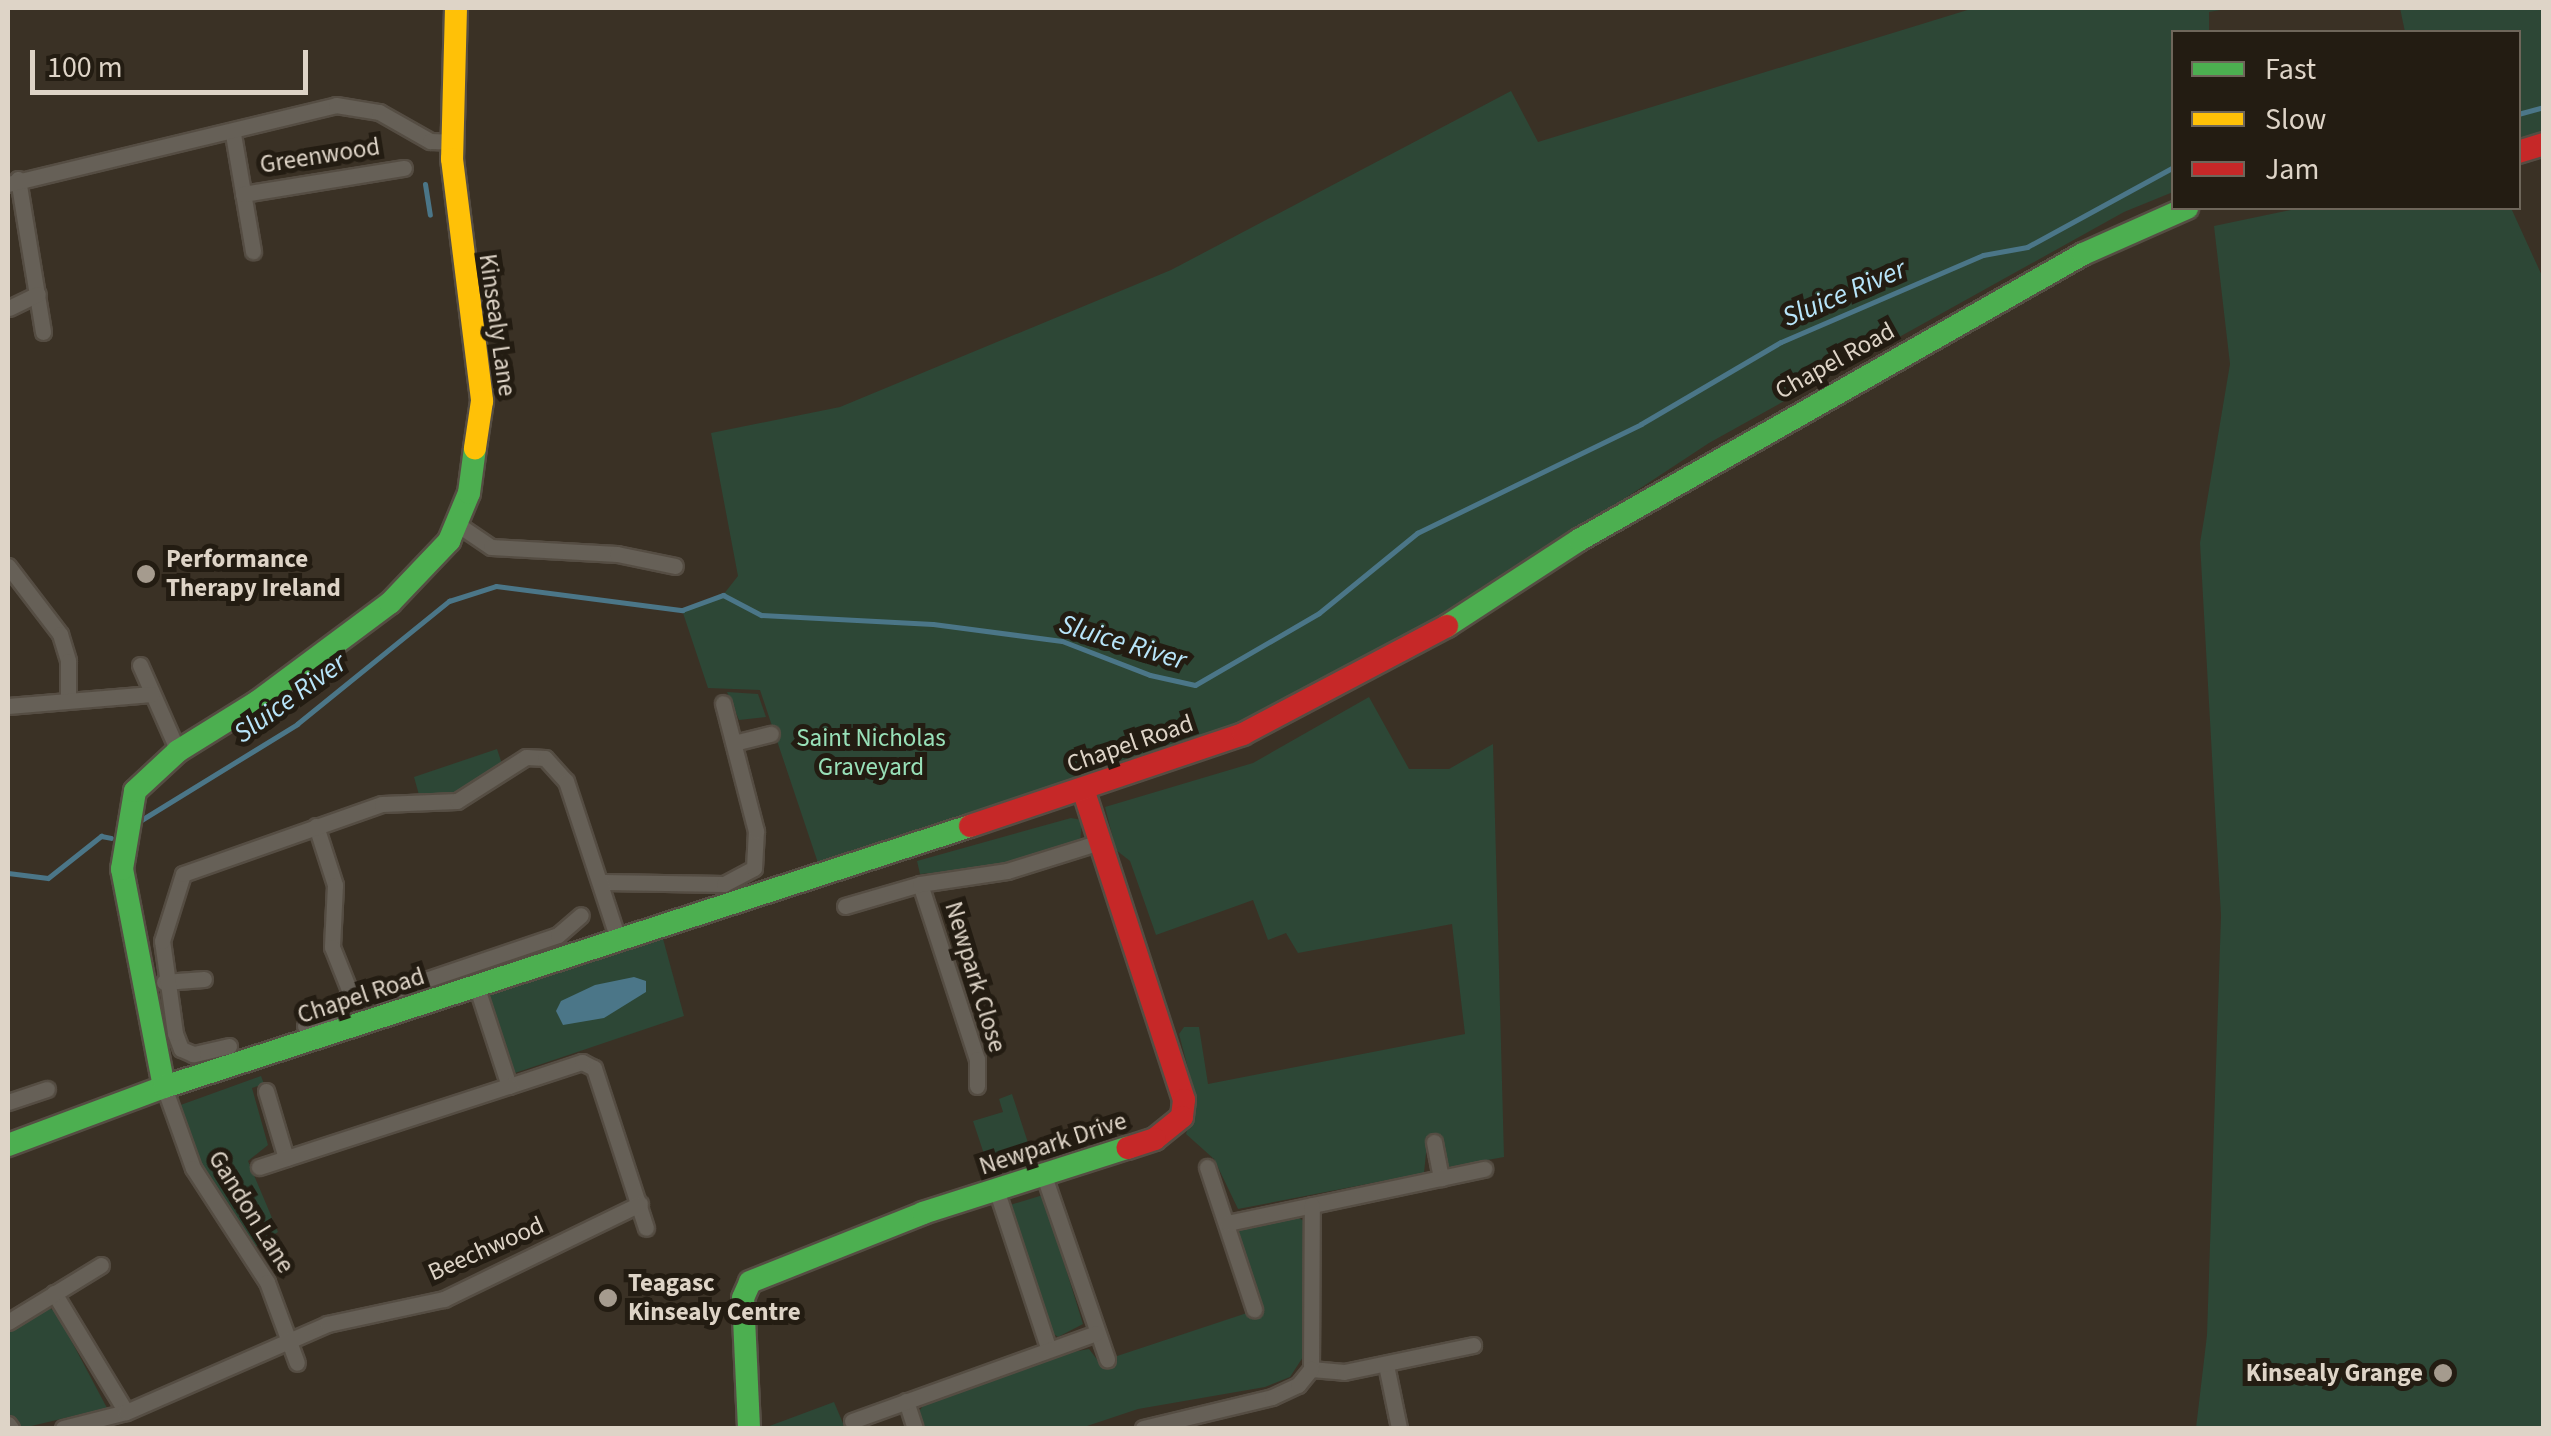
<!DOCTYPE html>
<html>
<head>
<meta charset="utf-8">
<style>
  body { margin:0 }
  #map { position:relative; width:2551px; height:1436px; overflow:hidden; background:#3a3125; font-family:"Source Sans 3",sans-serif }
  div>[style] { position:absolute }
  .green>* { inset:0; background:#2d4736 }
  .water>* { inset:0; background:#4b7688 }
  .stream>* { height:5px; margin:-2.5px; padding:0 2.5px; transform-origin:2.5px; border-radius:2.5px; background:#4b7688 }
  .roads { filter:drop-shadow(2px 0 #554d43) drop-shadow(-2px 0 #554d43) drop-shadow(0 2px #554d43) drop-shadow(0 -2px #554d43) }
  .street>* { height:15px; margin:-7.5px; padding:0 7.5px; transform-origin:7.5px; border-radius:7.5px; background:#666057 }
  .fast>* { height:22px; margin:-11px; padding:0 11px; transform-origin:11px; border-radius:11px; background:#4caf50 }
  .slow>* { height:22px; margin:-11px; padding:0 11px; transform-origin:11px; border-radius:11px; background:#ffc107 }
  .jam>* { height:22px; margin:-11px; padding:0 11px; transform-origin:11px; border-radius:11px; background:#c62828 }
  .dots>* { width:28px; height:28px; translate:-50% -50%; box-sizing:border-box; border:5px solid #231c12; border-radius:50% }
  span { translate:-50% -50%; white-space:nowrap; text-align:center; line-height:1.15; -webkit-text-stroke:10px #231c12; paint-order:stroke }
  .street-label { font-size:25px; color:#ded4c7 }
  .poi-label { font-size:25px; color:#ded4c7; font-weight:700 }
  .left { translate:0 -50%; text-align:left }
  .right { translate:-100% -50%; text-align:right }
  .park-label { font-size:25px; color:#98e0b8 }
  .water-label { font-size:28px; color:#b8e5fa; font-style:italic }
  .frame { position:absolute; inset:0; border:10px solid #ded4c7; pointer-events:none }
  .legend { position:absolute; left:2171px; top:30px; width:350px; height:180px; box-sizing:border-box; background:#231c12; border:2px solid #6e665a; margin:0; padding:12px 18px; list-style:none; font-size:30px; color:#ded4c7 }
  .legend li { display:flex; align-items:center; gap:20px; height:50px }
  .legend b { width:50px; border:2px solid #6e665a }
  .scale { position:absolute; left:30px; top:50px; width:278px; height:45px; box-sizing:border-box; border:5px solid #ded4c7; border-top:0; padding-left:12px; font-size:30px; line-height:35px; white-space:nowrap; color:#ded4c7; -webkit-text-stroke:8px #231c12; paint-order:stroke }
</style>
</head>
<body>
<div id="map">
  <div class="green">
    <i style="clip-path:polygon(1974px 8px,2232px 8px,2209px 12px,2209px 32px,2174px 32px,2173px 192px,2124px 212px,1709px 443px,1501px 580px,1326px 682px,1236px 725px,818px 863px,760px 690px,708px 688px,682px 610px,723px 595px,738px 576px,711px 433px,840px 407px,1171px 270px,1511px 91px,1538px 142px)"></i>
    <i style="clip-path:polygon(2400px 8px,2543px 8px,2543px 131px,2519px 138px,2518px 32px,2405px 32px)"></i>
    <i style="clip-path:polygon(2300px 208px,2511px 208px,2543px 278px,2543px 1428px,2196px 1428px,2207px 1335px,2221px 916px,2200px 543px,2230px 364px,2214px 226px)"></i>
    <i style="clip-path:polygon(727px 692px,758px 694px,766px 717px,739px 720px)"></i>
    <i style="clip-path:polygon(1369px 697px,1409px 769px,1449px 769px,1493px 744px,1504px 1157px,1449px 1167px,1442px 1140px,1427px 1144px,1424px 1173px,1238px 1209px,1214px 1159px,1186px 1134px,1196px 1099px,1179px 1034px,1184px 1027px,1199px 1027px,1208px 1084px,1465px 1034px,1452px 924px,1298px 953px,1286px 933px,1268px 940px,1253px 900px,1156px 935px,1130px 861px,1116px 850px,1105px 807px,1253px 763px)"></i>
    <i style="clip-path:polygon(497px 749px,502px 764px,465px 792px,419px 795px,414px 777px)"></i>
    <i style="clip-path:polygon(1071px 818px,1082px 820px,1080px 843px,991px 868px,920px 874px,917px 861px)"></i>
    <i style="clip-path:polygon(662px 935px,684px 1016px,515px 1073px,510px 1069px,487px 994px)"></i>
    <i style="clip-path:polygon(261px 1076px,264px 1084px,252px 1088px,268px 1145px,248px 1161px,278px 1232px,254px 1248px,200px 1173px,175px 1107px)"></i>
    <i style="clip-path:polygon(1012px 1094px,1034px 1161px,991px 1175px,973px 1121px,1003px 1112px,999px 1099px)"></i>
    <i style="clip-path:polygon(1043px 1195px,1083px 1324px,1058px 1337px,1049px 1331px,1010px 1205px)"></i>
    <i style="clip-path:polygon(1294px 1215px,1304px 1221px,1303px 1357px,1290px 1377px,1265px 1387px,1138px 1409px,1081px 1428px,924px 1428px,919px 1411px,927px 1401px,1050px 1356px,1089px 1349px,1099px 1362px,1262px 1308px,1238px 1229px)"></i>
    <i style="clip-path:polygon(46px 1306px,56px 1312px,107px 1408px,23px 1428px,8px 1415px,8px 1325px)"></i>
    <i style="clip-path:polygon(834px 1402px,845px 1428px,764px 1428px)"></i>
  </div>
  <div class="water">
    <i style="clip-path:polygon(634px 977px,646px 981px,646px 992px,604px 1018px,563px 1025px,556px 1011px,561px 1001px,595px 985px)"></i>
  </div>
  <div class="stream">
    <i style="left:2518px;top:114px;width:27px;rotate:-15deg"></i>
    <i style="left:425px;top:184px;width:31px;rotate:81deg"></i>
    <i style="left:138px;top:822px;width:187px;rotate:-31.6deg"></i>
    <i style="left:297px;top:724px;width:196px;rotate:-39deg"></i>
    <i style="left:449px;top:601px;width:49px;rotate:-17.7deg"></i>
    <i style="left:496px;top:586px;width:188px;rotate:7.4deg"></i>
    <i style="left:682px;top:610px;width:44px;rotate:-20.1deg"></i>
    <i style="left:723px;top:595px;width:43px;rotate:27.8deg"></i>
    <i style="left:761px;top:615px;width:172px;rotate:3deg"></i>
    <i style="left:933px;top:624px;width:130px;rotate:7.5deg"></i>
    <i style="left:1062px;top:641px;width:94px;rotate:21.1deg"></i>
    <i style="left:1150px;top:675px;width:46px;rotate:12.5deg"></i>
    <i style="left:1195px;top:685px;width:143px;rotate:-30.1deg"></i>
    <i style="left:1319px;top:613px;width:127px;rotate:-39.2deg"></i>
    <i style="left:1417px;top:533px;width:249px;rotate:-25.9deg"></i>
    <i style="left:1641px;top:424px;width:162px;rotate:-30.4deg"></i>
    <i style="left:1781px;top:342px;width:220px;rotate:-23.3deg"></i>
    <i style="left:1983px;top:255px;width:45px;rotate:-10.3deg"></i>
    <i style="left:2027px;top:247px;width:167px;rotate:-28.6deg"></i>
    <i style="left:8px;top:873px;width:40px;rotate:7.1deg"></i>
    <i style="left:48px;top:878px;width:68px;rotate:-38.4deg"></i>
    <i style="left:101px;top:836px;width:10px;rotate:11deg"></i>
  </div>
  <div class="roads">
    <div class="street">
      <i style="left:233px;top:134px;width:119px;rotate:80.3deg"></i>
      <i style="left:18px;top:179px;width:155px;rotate:80.7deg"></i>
      <i style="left:8px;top:184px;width:337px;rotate:-13.5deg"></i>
      <i style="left:336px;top:105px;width:44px;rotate:9.2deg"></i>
      <i style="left:379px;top:112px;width:59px;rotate:29.6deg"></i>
      <i style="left:430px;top:141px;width:23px;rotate:2deg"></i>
      <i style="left:243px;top:194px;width:163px;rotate:-9.2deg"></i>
      <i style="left:9px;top:308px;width:32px;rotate:-26deg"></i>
      <i style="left:457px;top:524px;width:41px;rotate:34.1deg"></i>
      <i style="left:491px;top:547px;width:126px;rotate:3.2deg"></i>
      <i style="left:617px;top:554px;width:59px;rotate:11.7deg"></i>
      <i style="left:8px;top:566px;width:86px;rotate:52.6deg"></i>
      <i style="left:60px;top:634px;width:28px;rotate:73deg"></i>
      <i style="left:68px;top:661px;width:39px;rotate:90deg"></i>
      <i style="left:140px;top:665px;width:94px;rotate:66.2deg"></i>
      <i style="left:8px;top:706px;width:144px;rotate:-4.8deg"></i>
      <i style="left:734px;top:743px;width:38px;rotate:-14deg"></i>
      <i style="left:316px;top:826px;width:62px;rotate:72.1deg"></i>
      <i style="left:335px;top:885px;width:62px;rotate:92.8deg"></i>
      <i style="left:332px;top:947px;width:54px;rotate:68.2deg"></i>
      <i style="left:352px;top:997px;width:23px"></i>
      <i style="left:375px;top:997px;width:193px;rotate:-18.7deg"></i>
      <i style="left:558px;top:935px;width:30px;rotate:-41deg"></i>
      <i style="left:604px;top:882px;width:120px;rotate:1deg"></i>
      <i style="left:724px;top:884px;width:34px;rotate:-28deg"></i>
      <i style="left:754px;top:868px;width:37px;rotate:-87deg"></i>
      <i style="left:756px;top:831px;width:132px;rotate:-104.5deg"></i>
      <i style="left:920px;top:884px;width:184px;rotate:72deg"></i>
      <i style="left:977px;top:1059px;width:27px;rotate:90deg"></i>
      <i style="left:845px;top:906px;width:78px;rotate:-16.3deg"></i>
      <i style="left:920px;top:884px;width:88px;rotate:-8.5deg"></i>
      <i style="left:1007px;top:871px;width:97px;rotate:-17.3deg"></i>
      <i style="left:164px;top:982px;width:40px;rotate:-4.3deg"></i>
      <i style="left:477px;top:988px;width:103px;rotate:71.9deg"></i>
      <i style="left:509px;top:1086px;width:77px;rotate:-18.2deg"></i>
      <i style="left:582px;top:1062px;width:13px;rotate:27deg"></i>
      <i style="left:594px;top:1068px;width:168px;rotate:72deg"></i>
      <i style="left:305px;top:1026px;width:29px;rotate:-20deg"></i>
      <i style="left:332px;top:1016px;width:28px;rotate:-52deg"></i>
      <i style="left:229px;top:1046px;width:37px;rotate:167deg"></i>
      <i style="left:193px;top:1054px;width:13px;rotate:-157deg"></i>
      <i style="left:181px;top:1049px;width:17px;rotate:-111deg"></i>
      <i style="left:175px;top:1033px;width:93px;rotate:-98deg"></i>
      <i style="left:162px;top:941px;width:70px;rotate:-72.6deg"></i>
      <i style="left:183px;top:874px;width:211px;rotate:-19.4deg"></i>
      <i style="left:382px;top:804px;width:75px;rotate:-2.3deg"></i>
      <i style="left:457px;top:801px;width:82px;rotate:-32.5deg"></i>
      <i style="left:526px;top:757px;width:19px;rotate:3deg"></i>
      <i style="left:545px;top:758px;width:31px;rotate:48deg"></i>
      <i style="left:566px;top:781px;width:169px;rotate:71.8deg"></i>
      <i style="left:164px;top:1087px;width:86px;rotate:70.3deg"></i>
      <i style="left:193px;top:1168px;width:136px;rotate:57deg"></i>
      <i style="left:267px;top:1282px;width:86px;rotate:69.7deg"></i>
      <i style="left:266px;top:1091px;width:70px;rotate:73.4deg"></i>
      <i style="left:8px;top:1102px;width:41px;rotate:-18.4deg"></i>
      <i style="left:1434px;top:1142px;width:37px;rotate:79deg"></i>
      <i style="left:259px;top:1167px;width:263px;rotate:-18deg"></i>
      <i style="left:1207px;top:1167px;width:150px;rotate:71.7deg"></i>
      <i style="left:1044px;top:1176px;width:194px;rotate:71deg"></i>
      <i style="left:997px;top:1192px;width:163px;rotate:71.8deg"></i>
      <i style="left:1227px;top:1223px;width:263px;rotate:-11.9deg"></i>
      <i style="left:54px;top:1293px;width:139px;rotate:58.8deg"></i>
      <i style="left:8px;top:1322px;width:109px;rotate:-31.5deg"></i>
      <i style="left:1386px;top:1365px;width:64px;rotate:78.3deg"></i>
      <i style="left:1311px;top:1369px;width:33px;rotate:5deg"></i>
      <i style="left:1344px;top:1372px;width:132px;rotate:-11.8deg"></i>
      <i style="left:1311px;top:1369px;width:164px;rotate:-89.7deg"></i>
      <i style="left:906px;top:1401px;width:28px;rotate:72deg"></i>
      <i style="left:852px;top:1421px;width:259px;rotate:-19.8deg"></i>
      <i style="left:8px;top:1424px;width:5px;rotate:53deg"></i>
      <i style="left:63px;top:1428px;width:65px;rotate:-14.3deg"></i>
      <i style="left:126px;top:1412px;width:219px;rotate:-23.6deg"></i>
      <i style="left:327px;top:1324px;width:120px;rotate:-12.1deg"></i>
      <i style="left:444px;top:1299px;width:218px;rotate:-25.9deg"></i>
      <i style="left:1143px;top:1428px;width:133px;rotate:-13.5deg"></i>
      <i style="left:1272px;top:1397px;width:29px;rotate:-25deg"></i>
      <i style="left:1298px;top:1385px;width:21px;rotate:-51deg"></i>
    </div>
    <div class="fast">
      <i style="left:1447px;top:626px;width:158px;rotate:-33.1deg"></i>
      <i style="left:1579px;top:540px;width:579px;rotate:-29.57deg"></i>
      <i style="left:2083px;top:254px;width:114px;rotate:-23.9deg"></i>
      <i style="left:164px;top:1087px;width:222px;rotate:-100.9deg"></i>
      <i style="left:122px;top:869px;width:79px;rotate:-80.5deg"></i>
      <i style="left:135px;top:791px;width:59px;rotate:-42.9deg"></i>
      <i style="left:178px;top:751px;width:93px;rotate:-31.8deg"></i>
      <i style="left:257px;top:702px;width:166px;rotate:-36.7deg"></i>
      <i style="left:390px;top:603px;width:86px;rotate:-46.4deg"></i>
      <i style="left:449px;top:541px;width:52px;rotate:-67.4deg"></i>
      <i style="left:469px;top:493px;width:45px;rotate:-82.4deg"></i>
      <i style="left:8px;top:1145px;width:166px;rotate:-20.4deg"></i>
      <i style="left:164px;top:1087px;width:847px;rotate:-17.94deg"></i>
      <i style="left:749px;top:1428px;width:130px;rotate:-92.6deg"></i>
      <i style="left:743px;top:1298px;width:17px;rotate:-66deg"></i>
      <i style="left:750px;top:1282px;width:186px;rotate:-21.7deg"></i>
      <i style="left:923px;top:1213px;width:214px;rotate:-17.7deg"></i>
    </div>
    <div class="slow">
      <i style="left:456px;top:8px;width:151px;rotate:91.5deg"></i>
      <i style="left:452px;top:159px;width:244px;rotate:82.9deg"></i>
      <i style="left:482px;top:401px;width:48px;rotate:98.5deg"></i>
    </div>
    <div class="jam">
      <i style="left:2518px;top:152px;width:27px;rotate:-17deg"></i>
      <i style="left:1083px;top:789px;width:327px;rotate:72deg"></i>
      <i style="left:1184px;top:1100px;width:17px;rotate:97deg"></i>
      <i style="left:1182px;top:1117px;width:35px;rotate:141deg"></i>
      <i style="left:1155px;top:1139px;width:29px;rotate:162deg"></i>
      <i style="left:970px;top:826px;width:288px;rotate:-18.6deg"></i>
      <i style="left:1243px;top:734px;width:231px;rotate:-27.9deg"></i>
    </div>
  </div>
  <div class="dots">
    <i style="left:146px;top:574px;background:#a59b8e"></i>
    <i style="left:608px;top:1298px;background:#a59b8e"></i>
    <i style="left:2443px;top:1373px;background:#a59b8e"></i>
  </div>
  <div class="street-label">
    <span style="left:320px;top:156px;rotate:-9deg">Greenwood</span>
    <span style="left:497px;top:325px;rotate:82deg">Kinsealy Lane</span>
    <span style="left:1835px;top:361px;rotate:-29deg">Chapel Road</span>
    <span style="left:1130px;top:744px;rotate:-19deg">Chapel Road</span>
    <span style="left:975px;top:977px;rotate:73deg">Newpark Close</span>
    <span style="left:361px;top:996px;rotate:-18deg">Chapel Road</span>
    <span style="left:1053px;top:1144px;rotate:-18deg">Newpark Drive</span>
    <span style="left:251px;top:1212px;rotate:58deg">Gandon Lane</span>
    <span style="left:486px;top:1249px;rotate:-24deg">Beechwood</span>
  </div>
  <div class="poi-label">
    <span class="left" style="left:166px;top:574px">Performance<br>Therapy Ireland</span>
    <span class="left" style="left:628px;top:1298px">Teagasc<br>Kinsealy Centre</span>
    <span class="right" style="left:2423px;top:1373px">Kinsealy Grange</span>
  </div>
  <div class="park-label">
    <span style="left:871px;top:753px">Saint Nicholas<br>Graveyard</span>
  </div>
  <div class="water-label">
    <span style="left:1844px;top:293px;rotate:-23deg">Sluice River</span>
    <span style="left:1123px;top:642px;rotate:17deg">Sluice River</span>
    <span style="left:290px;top:698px;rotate:-36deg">Sluice River</span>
  </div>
  <div class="frame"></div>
  <ul class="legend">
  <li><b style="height:12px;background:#4caf50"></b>Fast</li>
  <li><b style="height:12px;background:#ffc107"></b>Slow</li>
  <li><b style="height:12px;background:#c62828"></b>Jam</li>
  </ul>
  <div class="scale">100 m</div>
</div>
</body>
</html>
